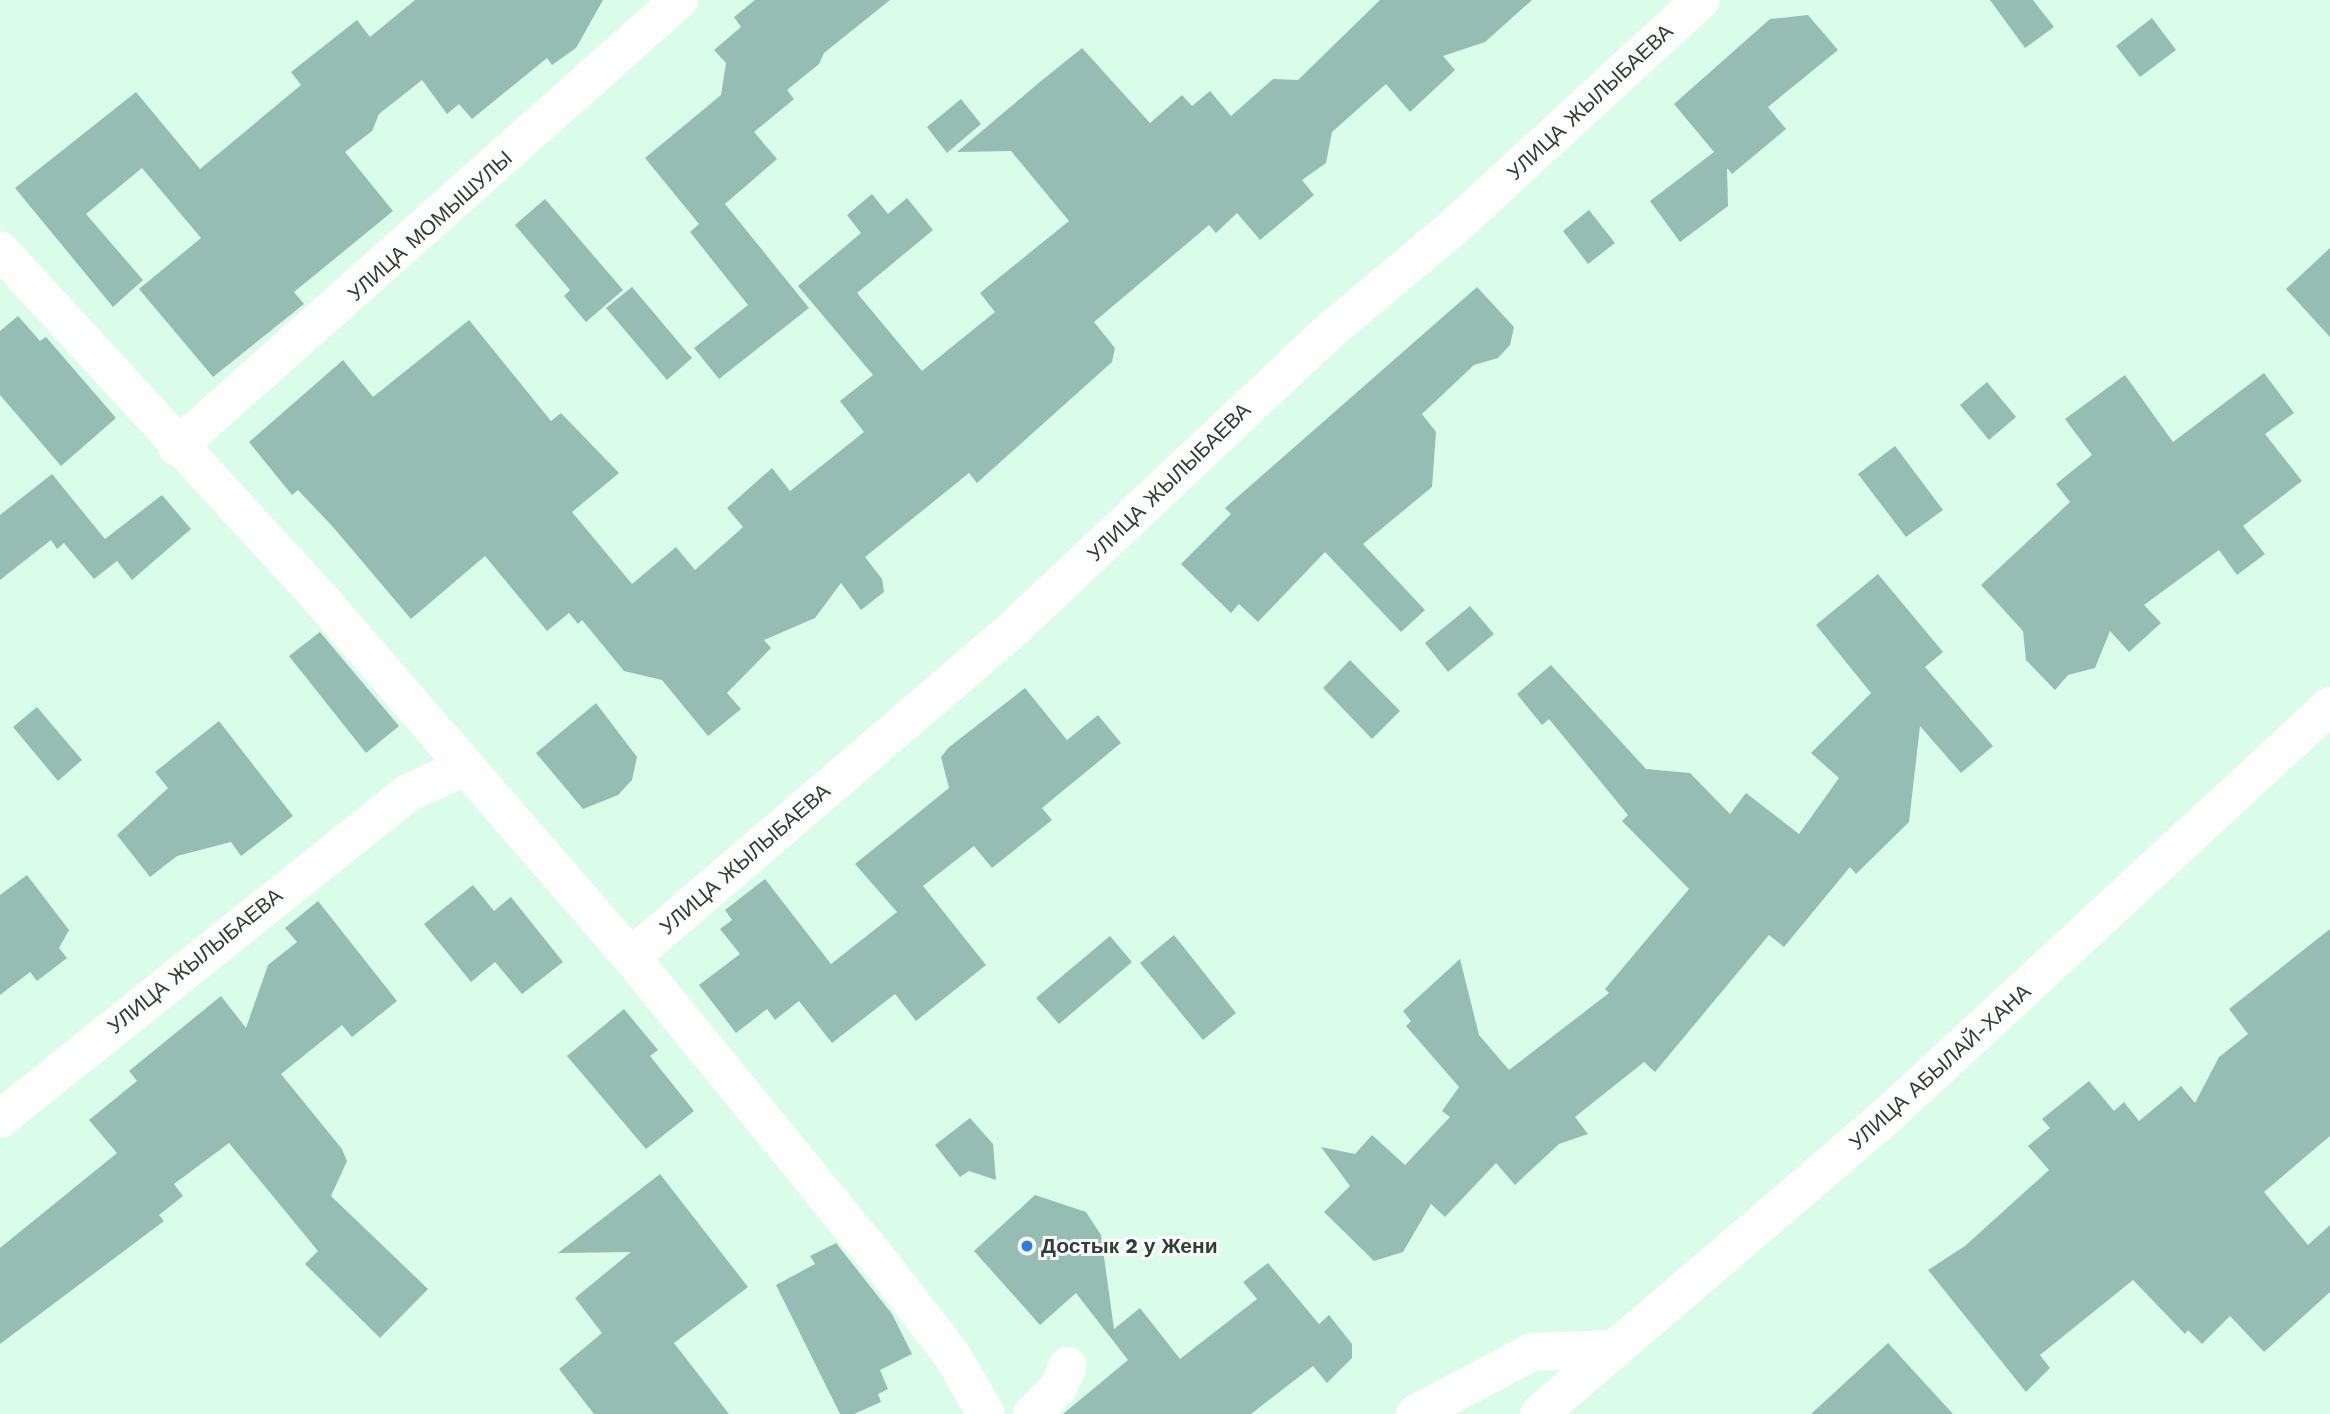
<!DOCTYPE html>
<html>
<head>
<meta charset="utf-8">
<style>
  body { margin:0 }
  #map { position:relative; width:2330px; height:1414px; overflow:hidden; background:#dafde9; font-family:"Work Sans",sans-serif }
  div>[style] { position:absolute }
  .building>* { inset:0; background:#95bdb4 }
  .street>* { height:38px; margin:-19px; padding:0 19px; transform-origin:19px; border-radius:19px; background:#fff }
  .dots>* { width:19px; height:19px; translate:-50% -50%; box-sizing:border-box; border:4px solid #fff; border-radius:50% }
  span { translate:-50% -50%; white-space:nowrap; text-align:center; line-height:1.15; -webkit-text-stroke:6px #fff; paint-order:stroke }
  .street-label { font-size:21px; color:#303e36 }
  .poi-label { font-size:21px; color:#303e36; font-weight:700 }
  .left { translate:0 -50%; text-align:left }
</style>
</head>
<body>
<div id="map">
  <div class="building">
    <i style="clip-path:polygon(415px 0,603px 0,576px 48px,552px 65px,547px 58px,472px 119px,459px 104px,447px 114px,422px 80px,379px 114px,372px 131px,345px 152px,393px 211px,294px 292px,304px 304px,213px 377px,139px 289px,201px 238px,142px 168px,86px 214px,143px 280px,113px 307px,15px 188px,136px 92px,200px 169px,301px 85px,291px 72px,357px 20px,370px 37px)"></i>
    <i style="clip-path:polygon(755px 0,890px 0,824px 53px,819px 64px,787px 90px,794px 99px,754px 132px,777px 159px,725px 204px,809px 308px,719px 379px,694px 348px,748px 305px,690px 232px,699px 224px,645px 158px,721px 95px,726px 63px,714px 50px,741px 27px,734px 17px)"></i>
    <i style="clip-path:polygon(1380px 0,1532px 0,1485px 42px,1443px 56px,1455px 70px,1410px 112px,1386px 84px,1332px 132px,1326px 163px,1302px 180px,1314px 195px,1260px 240px,1237px 213px,1216px 233px,1209px 225px,1094px 322px,1115px 348px,1112px 362px,977px 483px,969px 473px,865px 557px,882px 579px,884px 592px,861px 610px,841px 583px,815px 618px,764px 640px,771px 648px,727px 693px,741px 709px,708px 736px,662px 680px,624px 671px,582px 620px,578px 624px,569px 613px,547px 631px,485px 556px,411px 619px,333px 527px,298px 490px,292px 495px,249px 442px,343px 360px,373px 397px,469px 320px,551px 421px,561px 413px,619px 473px,572px 512px,632px 584px,676px 547px,695px 570px,743px 527px,727px 508px,772px 468px,790px 491px,864px 432px,840px 401px,873px 375px,798px 286px,861px 233px,847px 215px,872px 194px,888px 214px,907px 198px,933px 230px,857px 293px,922px 371px,995px 312px,980px 293px,1069px 221px,1011px 151px,957px 152px,1041px 81px,1082px 48px,1150px 123px,1182px 95px,1192px 106px,1210px 91px,1231px 116px,1273px 79px,1298px 80px)"></i>
    <i style="clip-path:polygon(1990px 0,2033px 0,2054px 27px,2025px 48px)"></i>
    <i style="clip-path:polygon(1808px 15px,1838px 50px,1768px 107px,1786px 129px,1732px 174px,1727px 168px,1728px 206px,1680px 242px,1650px 201px,1714px 152px,1674px 104px,1770px 19px)"></i>
    <i style="clip-path:polygon(2152px 18px,2176px 50px,2140px 77px,2116px 46px)"></i>
    <i style="clip-path:polygon(961px 99px,981px 124px,947px 153px,927px 127px)"></i>
    <i style="clip-path:polygon(545px 199px,623px 290px,586px 322px,564px 296px,570px 290px,515px 225px)"></i>
    <i style="clip-path:polygon(1589px 210px,1615px 243px,1588px 264px,1563px 231px)"></i>
    <i style="clip-path:polygon(2330px 248px,2330px 337px,2286px 289px)"></i>
    <i style="clip-path:polygon(632px 287px,692px 358px,667px 380px,606px 308px)"></i>
    <i style="clip-path:polygon(1477px 287px,1514px 327px,1510px 345px,1498px 358px,1474px 365px,1422px 414px,1436px 432px,1432px 487px,1363px 544px,1425px 610px,1401px 632px,1325px 552px,1258px 622px,1239px 604px,1231px 613px,1181px 564px,1231px 514px,1225px 508px)"></i>
    <i style="clip-path:polygon(18px 316px,40px 341px,46px 337px,116px 418px,61px 466px,0 395px,0 331px)"></i>
    <i style="clip-path:polygon(2264px 373px,2294px 413px,2265px 434px,2302px 481px,2243px 526px,2265px 554px,2237px 575px,2219px 550px,2144px 605px,2161px 623px,2129px 652px,2110px 631px,2095px 668px,2068px 675px,2055px 690px,2026px 660px,2023px 631px,1981px 585px,2070px 502px,2056px 484px,2092px 455px,2065px 419px,2125px 375px,2173px 442px)"></i>
    <i style="clip-path:polygon(1987px 382px,2016px 417px,1989px 440px,1960px 405px)"></i>
    <i style="clip-path:polygon(1895px 446px,1943px 510px,1906px 537px,1858px 474px)"></i>
    <i style="clip-path:polygon(52px 474px,105px 539px,162px 495px,191px 529px,132px 580px,117px 561px,94px 579px,64px 543px,57px 549px,51px 540px,0 580px,0 515px)"></i>
    <i style="clip-path:polygon(1878px 574px,1943px 652px,1925px 667px,1993px 746px,1961px 773px,1920px 726px,1909px 822px,1856px 874px,1850px 867px,1784px 947px,1769px 935px,1655px 1072px,1644px 1062px,1575px 1117px,1588px 1134px,1559px 1144px,1515px 1185px,1496px 1163px,1445px 1217px,1431px 1204px,1403px 1252px,1374px 1261px,1324px 1212px,1350px 1186px,1321px 1147px,1355px 1154px,1372px 1135px,1405px 1165px,1450px 1117px,1442px 1111px,1459px 1087px,1406px 1026px,1411px 1021px,1403px 1011px,1460px 959px,1479px 1035px,1509px 1070px,1609px 993px,1605px 989px,1689px 889px,1622px 821px,1628px 815px,1549px 719px,1542px 725px,1517px 694px,1551px 665px,1646px 769px,1690px 773px,1730px 814px,1746px 793px,1799px 834px,1839px 778px,1811px 753px,1871px 693px,1816px 625px)"></i>
    <i style="clip-path:polygon(1470px 606px,1494px 634px,1448px 672px,1425px 643px)"></i>
    <i style="clip-path:polygon(320px 632px,399px 726px,366px 753px,289px 656px)"></i>
    <i style="clip-path:polygon(1350px 660px,1400px 711px,1372px 739px,1323px 688px)"></i>
    <i style="clip-path:polygon(1025px 688px,1067px 740px,1098px 715px,1121px 743px,1042px 808px,1052px 820px,992px 868px,974px 846px,923px 886px,986px 965px,916px 1021px,895px 994px,832px 1043px,799px 1001px,775px 1020px,767px 1009px,736px 1033px,699px 985px,740px 954px,720px 929px,732px 920px,725px 910px,765px 879px,831px 964px,897px 912px,855px 864px,949px 788px,941px 757px,948px 748px)"></i>
    <i style="clip-path:polygon(596px 703px,637px 757px,632px 780px,618px 795px,583px 809px,536px 753px)"></i>
    <i style="clip-path:polygon(37px 707px,82px 760px,58px 781px,13px 727px)"></i>
    <i style="clip-path:polygon(219px 721px,293px 816px,241px 856px,231px 842px,177px 856px,150px 877px,117px 835px,168px 788px,155px 772px)"></i>
    <i style="clip-path:polygon(27px 875px,69px 930px,59px 948px,67px 958px,37px 981px,30px 972px,0 995px,0 895px)"></i>
    <i style="clip-path:polygon(473px 885px,494px 911px,511px 897px,563px 962px,522px 994px,495px 962px,471px 982px,424px 924px)"></i>
    <i style="clip-path:polygon(318px 901px,397px 1001px,352px 1037px,342px 1025px,281px 1074px,342px 1149px,347px 1161px,331px 1196px,428px 1289px,380px 1338px,305px 1264px,318px 1251px,229px 1143px,174px 1184px,183px 1196px,159px 1215px,164px 1221px,0 1344px,0 1248px,117px 1153px,89px 1120px,137px 1081px,129px 1071px,221px 996px,246px 1028px,268px 965px,297px 942px,285px 928px)"></i>
    <i style="clip-path:polygon(2330px 929px,2330px 1136px,2264px 1192px,2308px 1245px,2330px 1225px,2330px 1292px,2264px 1352px,2230px 1316px,2202px 1344px,2188px 1330px,2185px 1334px,2133px 1280px,2040px 1355px,2050px 1368px,2026px 1392px,1928px 1270px,1965px 1246px,2049px 1170px,2028px 1146px,2050px 1128px,2042px 1119px,2089px 1081px,2114px 1111px,2124px 1102px,2139px 1121px,2181px 1086px,2195px 1103px,2219px 1057px,2248px 1034px,2229px 1009px)"></i>
    <i style="clip-path:polygon(1174px 935px,1236px 1013px,1203px 1040px,1140px 963px)"></i>
    <i style="clip-path:polygon(1110px 936px,1132px 962px,1059px 1024px,1036px 998px)"></i>
    <i style="clip-path:polygon(624px 1009px,658px 1050px,650px 1056px,694px 1111px,646px 1149px,567px 1056px)"></i>
    <i style="clip-path:polygon(970px 1118px,993px 1144px,996px 1180px,969px 1171px,960px 1177px,935px 1145px)"></i>
    <i style="clip-path:polygon(660px 1174px,748px 1287px,674px 1343px,729px 1414px,594px 1414px,559px 1369px,602px 1333px,575px 1298px,631px 1252px,558px 1253px)"></i>
    <i style="clip-path:polygon(1035px 1195px,1086px 1212px,1101px 1235px,1114px 1329px,1140px 1308px,1180px 1359px,1257px 1299px,1243px 1282px,1268px 1263px,1319px 1324px,1329px 1315px,1352px 1344px,1352px 1358px,1327px 1383px,1313px 1366px,1251px 1414px,1063px 1414px,1128px 1360px,1076px 1293px,1040px 1325px,974px 1251px)"></i>
    <i style="clip-path:polygon(836px 1243px,892px 1314px,912px 1354px,880px 1370px,888px 1389px,878px 1394px,881px 1402px,854px 1414px,840px 1414px,776px 1285px,815px 1264px,810px 1256px)"></i>
    <i style="clip-path:polygon(1888px 1343px,1953px 1414px,1811px 1414px)"></i>
  </div>
  <div class="street">
    <i style="left:0;top:250px;width:471px;rotate:47.4deg"></i>
    <i style="left:319px;top:597px;width:476px;rotate:49.1deg"></i>
    <i style="left:631px;top:957px;width:405px;rotate:50.8deg"></i>
    <i style="left:887px;top:1271px;width:105px;rotate:52.4deg"></i>
    <i style="left:951px;top:1354px;width:69px;rotate:59.7deg"></i>
    <i style="left:177px;top:447px;width:672px;rotate:-41.68deg"></i>
    <i style="left:631px;top:957px;width:501px;rotate:-40.63deg"></i>
    <i style="left:1011px;top:631px;width:441px;rotate:-43.3deg"></i>
    <i style="left:1332px;top:329px;width:160px;rotate:-39.9deg"></i>
    <i style="left:1455px;top:226px;width:334px;rotate:-42.6deg"></i>
    <i style="left:0;top:1119px;width:522px;rotate:-38.63deg"></i>
    <i style="left:408px;top:793px;width:63px;rotate:-24.5deg"></i>
    <i style="left:1032px;top:1414px;width:37px;rotate:-45deg"></i>
    <i style="left:1058px;top:1388px;width:24px;rotate:-66deg"></i>
    <i style="left:1415px;top:1414px;width:132px;rotate:-27.9deg"></i>
    <i style="left:1532px;top:1352px;width:80px;rotate:-2.1deg"></i>
    <i style="left:1539px;top:1414px;width:464px;rotate:-40.6deg"></i>
    <i style="left:1891px;top:1112px;width:598px;rotate:-42.76deg"></i>
  </div>
  <div class="dots">
    <i style="left:1027px;top:1246px;background:#287de7"></i>
  </div>
  <div class="street-label">
    <span style="left:1590px;top:102px;rotate:-43deg">УЛИЦА ЖЫЛЫБАЕВА</span>
    <span style="left:430px;top:226px;rotate:-42deg">УЛИЦА МОМЫШУЛЫ</span>
    <span style="left:1169px;top:482px;rotate:-44deg">УЛИЦА ЖЫЛЫБАЕВА</span>
    <span style="left:745px;top:859px;rotate:-41deg">УЛИЦА ЖЫЛЫБАЕВА</span>
    <span style="left:195px;top:961px;rotate:-39deg">УЛИЦА ЖЫЛЫБАЕВА</span>
    <span style="left:1940px;top:1067px;rotate:-42deg">УЛИЦА АБЫЛАЙ-ХАНА</span>
  </div>
  <div class="poi-label">
    <span class="left" style="left:1041px;top:1246px">Достык 2 у Жени</span>
  </div>
</div>
</body>
</html>
